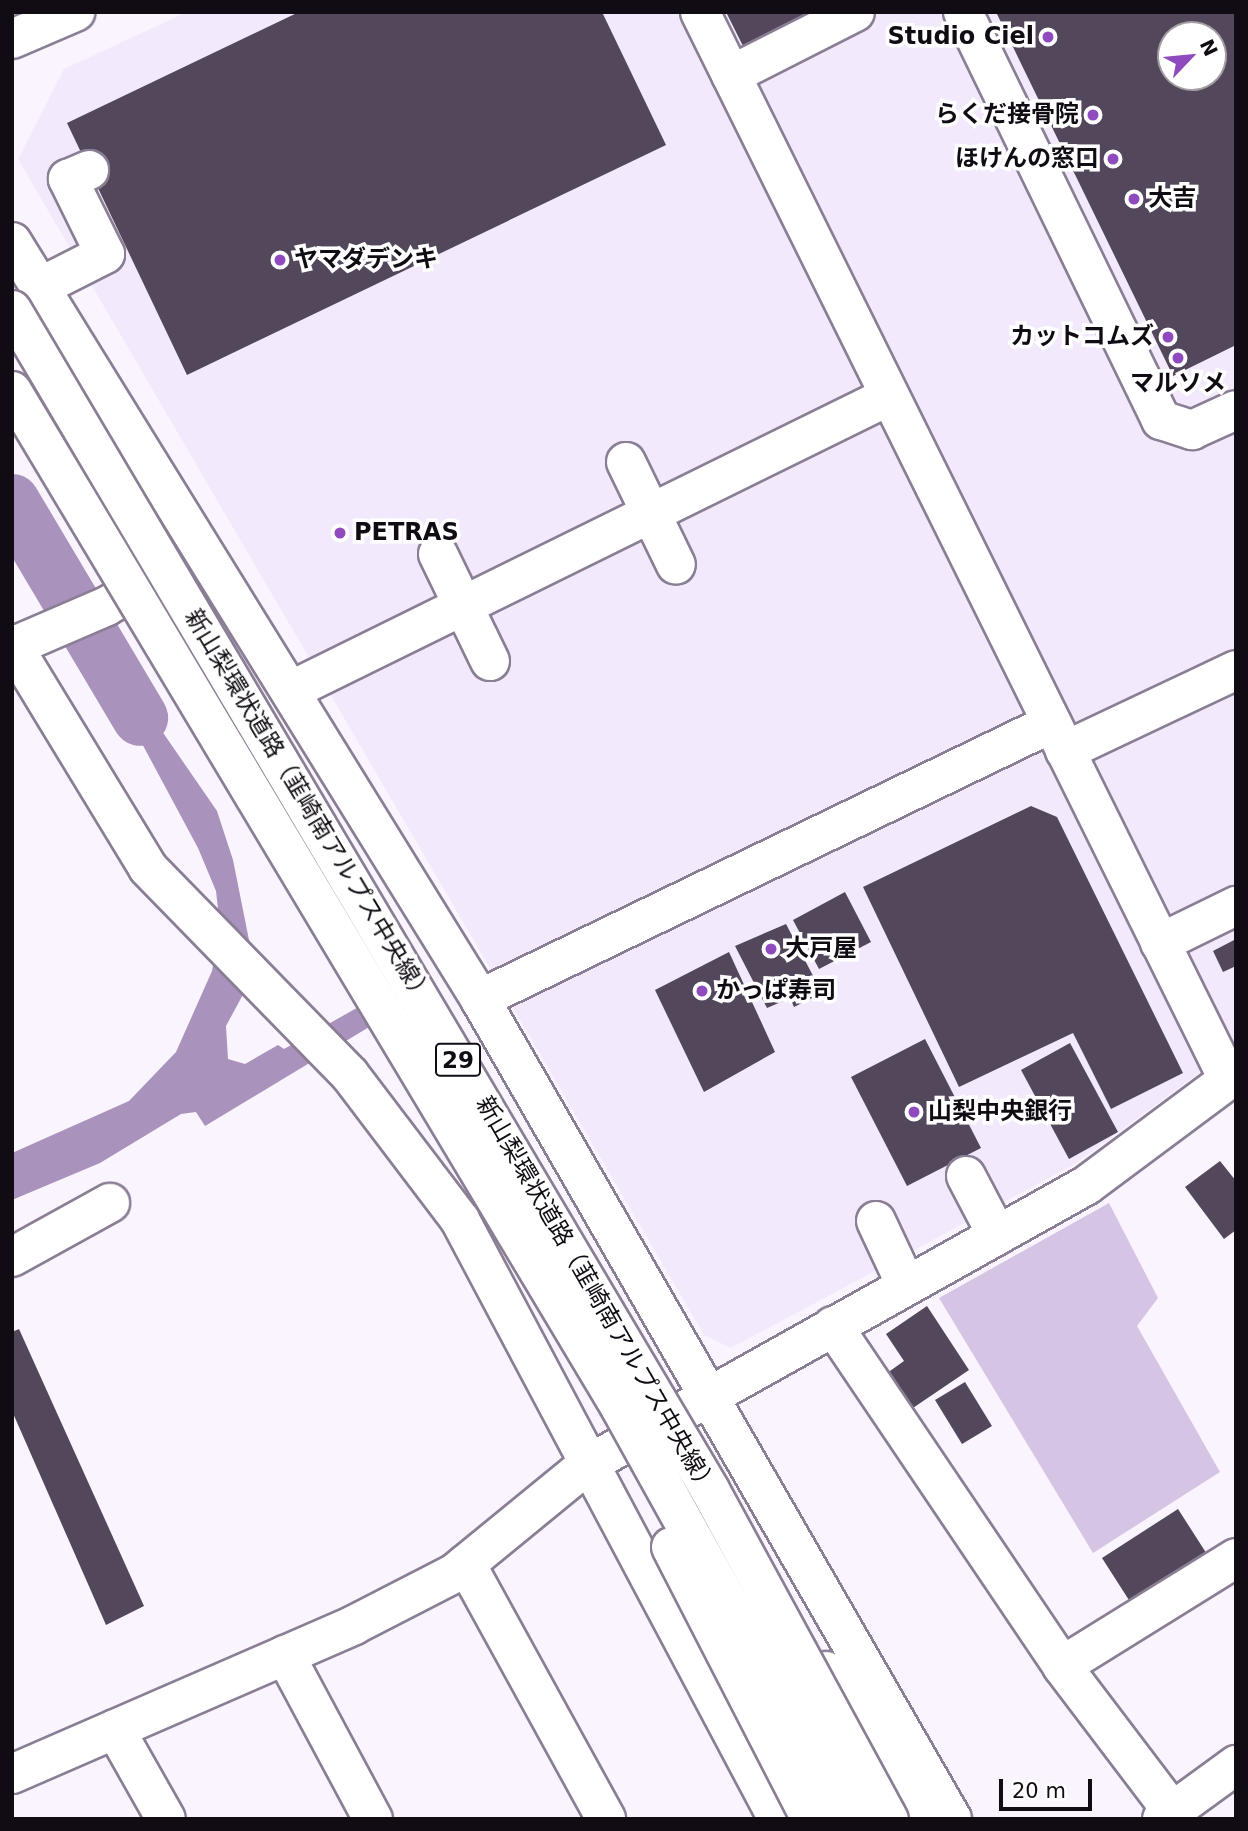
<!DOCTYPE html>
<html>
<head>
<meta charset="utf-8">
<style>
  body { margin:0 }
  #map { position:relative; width:1248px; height:1831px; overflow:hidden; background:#faf4fe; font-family:"DejaVu Sans","Noto Sans JP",sans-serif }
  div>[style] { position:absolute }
  .built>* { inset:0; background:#f3e9fc }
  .green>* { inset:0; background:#d5c4e4 }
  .water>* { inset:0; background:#a992bc }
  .river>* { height:56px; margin:-28px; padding:0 28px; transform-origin:28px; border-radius:28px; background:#a992bc }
  .building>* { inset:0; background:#52475b }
  .roads { filter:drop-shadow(2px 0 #8a7e94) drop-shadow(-2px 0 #8a7e94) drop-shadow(0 2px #8a7e94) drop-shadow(0 -2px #8a7e94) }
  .minor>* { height:38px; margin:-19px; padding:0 19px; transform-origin:19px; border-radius:19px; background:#fff }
  .highway>* { height:38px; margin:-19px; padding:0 19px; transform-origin:19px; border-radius:19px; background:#fff }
  .bridges { filter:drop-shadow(2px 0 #8a7e94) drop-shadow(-2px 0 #8a7e94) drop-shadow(0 2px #8a7e94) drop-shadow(0 -2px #8a7e94) }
  .highway-bridge>* { height:38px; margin:-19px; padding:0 19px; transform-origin:19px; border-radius:19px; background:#fff }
  .dots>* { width:19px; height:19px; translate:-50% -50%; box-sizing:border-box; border:4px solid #fff; border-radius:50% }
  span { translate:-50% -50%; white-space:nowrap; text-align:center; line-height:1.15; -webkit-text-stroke:7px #fff; paint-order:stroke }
  .shield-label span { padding:2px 5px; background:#fff; border:2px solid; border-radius:5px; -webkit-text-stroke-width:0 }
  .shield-label { font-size:23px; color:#110c14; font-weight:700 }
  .poi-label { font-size:24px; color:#110c14; font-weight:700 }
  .right { translate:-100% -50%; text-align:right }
  .left { translate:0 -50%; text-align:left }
  .street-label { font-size:24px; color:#110c14 }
  .frame { position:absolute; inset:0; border:14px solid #110c14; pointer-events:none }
  .north { position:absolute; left:1157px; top:21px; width:70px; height:70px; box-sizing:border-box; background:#fff; border:2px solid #a09ea1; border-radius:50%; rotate:64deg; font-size:19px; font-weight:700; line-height:28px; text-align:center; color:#110c14 }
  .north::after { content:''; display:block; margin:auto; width:24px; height:32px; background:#8f4abe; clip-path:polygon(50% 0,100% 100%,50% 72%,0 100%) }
  .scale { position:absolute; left:999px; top:1779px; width:93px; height:32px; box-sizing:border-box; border:4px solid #110c14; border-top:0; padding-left:9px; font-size:21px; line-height:24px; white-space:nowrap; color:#110c14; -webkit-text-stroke:5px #fff; paint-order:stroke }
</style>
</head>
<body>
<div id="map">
  <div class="built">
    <i style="clip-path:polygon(evenodd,187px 12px,1236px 12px,1236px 1046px,1075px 1164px,731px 1348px,704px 1335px,18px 159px,64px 69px,187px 12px,1171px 35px,1213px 35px,1213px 77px,1171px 77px,1171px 35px)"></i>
  </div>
  <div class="green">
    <i style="clip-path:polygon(1109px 1203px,1158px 1298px,1137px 1326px,1220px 1472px,1093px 1553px,939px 1298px)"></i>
  </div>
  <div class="water">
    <i style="clip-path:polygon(106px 650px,217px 811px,233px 860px,251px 950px,246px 989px,226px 1026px,228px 1059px,245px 1064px,278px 1045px,284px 1049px,378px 996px,389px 1015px,205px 1126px,196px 1112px,181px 1114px,100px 1163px,12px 1200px,12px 1153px,129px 1101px,176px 1052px,212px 971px,220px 927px,216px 891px,198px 848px,95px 656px)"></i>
  </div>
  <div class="river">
    <i style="left:12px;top:502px;width:251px;rotate:59.3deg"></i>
  </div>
  <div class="building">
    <i style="clip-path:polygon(299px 12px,602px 12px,666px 145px,187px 375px,67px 123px)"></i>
    <i style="clip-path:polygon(726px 12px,817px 12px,744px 48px)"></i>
    <i style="clip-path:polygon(evenodd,996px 12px,1236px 12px,1236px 345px,1173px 376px,996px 12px,1171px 35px,1213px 35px,1213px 77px,1171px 77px,1171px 35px)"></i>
    <i style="clip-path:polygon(1031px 806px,1057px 817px,1183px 1073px,1111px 1109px,1073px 1033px,959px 1087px,863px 887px)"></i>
    <i style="clip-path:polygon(845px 892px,871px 942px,819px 969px,793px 920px)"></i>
    <i style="clip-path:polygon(786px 924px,822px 993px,794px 1007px,790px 998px,767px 1008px,735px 946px)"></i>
    <i style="clip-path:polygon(1236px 939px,1236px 966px,1223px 972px,1213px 951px)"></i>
    <i style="clip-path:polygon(729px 952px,775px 1052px,704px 1092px,655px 990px)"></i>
    <i style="clip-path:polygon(925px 1039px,981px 1148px,907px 1186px,851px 1077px)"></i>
    <i style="clip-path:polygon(1070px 1043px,1118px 1132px,1069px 1159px,1021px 1070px)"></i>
    <i style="clip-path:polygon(1220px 1161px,1236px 1181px,1236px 1230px,1224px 1239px,1185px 1187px)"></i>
    <i style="clip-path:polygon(927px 1306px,969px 1370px,907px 1412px,883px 1376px,904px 1361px,886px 1334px)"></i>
    <i style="clip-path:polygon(19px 1329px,144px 1606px,106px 1625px,12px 1411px,12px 1332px)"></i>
    <i style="clip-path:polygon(965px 1382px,992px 1426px,962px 1444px,935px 1400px)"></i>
    <i style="clip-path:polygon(1178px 1509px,1212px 1562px,1136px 1611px,1102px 1558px)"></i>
  </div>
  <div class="roads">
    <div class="minor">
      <i style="left:700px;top:12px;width:1190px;rotate:63.67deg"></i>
      <i style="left:963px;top:12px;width:454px;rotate:64.1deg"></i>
      <i style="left:1161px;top:420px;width:33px;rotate:18deg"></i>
      <i style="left:1192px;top:430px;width:48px;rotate:-24.4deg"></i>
      <i style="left:12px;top:39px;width:69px;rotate:-23.2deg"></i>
      <i style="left:731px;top:75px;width:139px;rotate:-26.9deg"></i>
      <i style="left:12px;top:242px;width:890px;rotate:58.27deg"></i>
      <i style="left:480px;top:999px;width:946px;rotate:60.07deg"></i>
      <i style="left:40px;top:287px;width:73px;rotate:-26.9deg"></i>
      <i style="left:105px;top:254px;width:84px;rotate:-116.3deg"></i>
      <i style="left:68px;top:179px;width:23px;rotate:-23deg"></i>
      <i style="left:626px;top:462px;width:114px;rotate:64.1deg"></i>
      <i style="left:438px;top:554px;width:119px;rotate:64.1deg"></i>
      <i style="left:12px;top:644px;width:262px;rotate:58.7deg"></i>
      <i style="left:148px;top:868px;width:289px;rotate:45.7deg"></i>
      <i style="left:350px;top:1075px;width:182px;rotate:52.8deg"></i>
      <i style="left:460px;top:1220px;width:678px;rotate:62.04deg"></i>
      <i style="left:12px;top:647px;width:103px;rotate:-23.3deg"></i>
      <i style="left:107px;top:606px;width:63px;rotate:-30.7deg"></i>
      <i style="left:292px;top:690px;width:665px;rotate:-26.22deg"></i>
      <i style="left:1065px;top:751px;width:189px;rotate:-25.3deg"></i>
      <i style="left:1160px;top:943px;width:85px;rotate:-26deg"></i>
      <i style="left:480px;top:999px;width:635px;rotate:-25.76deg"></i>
      <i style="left:966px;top:1176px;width:67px;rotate:62.3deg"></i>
      <i style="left:876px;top:1221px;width:71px;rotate:64.9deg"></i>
      <i style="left:12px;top:1257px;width:112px;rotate:-28.9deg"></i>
      <i style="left:833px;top:1326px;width:410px;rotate:56deg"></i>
      <i style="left:1062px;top:1666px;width:192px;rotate:52.8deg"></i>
      <i style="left:466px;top:1564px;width:291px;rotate:61.2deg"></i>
      <i style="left:285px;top:1655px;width:186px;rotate:61.8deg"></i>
      <i style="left:1062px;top:1666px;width:205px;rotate:-31.8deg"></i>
      <i style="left:115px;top:1729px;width:103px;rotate:60.5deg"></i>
      <i style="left:12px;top:1774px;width:373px;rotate:-23.5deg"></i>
      <i style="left:354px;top:1625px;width:114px;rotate:-27.2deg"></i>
      <i style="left:455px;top:1573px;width:171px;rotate:-39.3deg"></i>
      <i style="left:587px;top:1465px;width:573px;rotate:-29.25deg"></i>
      <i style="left:1087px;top:1185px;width:186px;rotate:-36.7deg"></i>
      <i style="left:1162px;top:1819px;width:92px;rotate:-36.1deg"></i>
    </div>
    <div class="highway">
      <i style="left:826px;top:1671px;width:176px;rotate:57.3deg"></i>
    </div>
  </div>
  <div class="bridges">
    <div class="highway-bridge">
      <i style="left:12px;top:310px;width:1371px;rotate:59.39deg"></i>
      <i style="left:710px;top:1490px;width:375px;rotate:61.5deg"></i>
      <i style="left:12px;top:391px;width:1184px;rotate:59.1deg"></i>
      <i style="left:620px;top:1407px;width:471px;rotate:61deg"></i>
      <i style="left:671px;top:1547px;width:306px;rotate:62.8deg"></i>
    </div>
  </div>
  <div class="dots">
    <i style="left:1048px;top:37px;background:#8f4abe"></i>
    <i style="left:1093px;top:115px;background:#8f4abe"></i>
    <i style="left:1113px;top:159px;background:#8f4abe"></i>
    <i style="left:1134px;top:199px;background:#8f4abe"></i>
    <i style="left:280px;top:260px;background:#8f4abe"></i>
    <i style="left:1168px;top:337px;background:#8f4abe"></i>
    <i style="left:1178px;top:358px;background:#8f4abe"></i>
    <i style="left:340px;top:533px;background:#8f4abe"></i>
    <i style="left:771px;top:949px;background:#8f4abe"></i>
    <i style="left:702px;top:991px;background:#8f4abe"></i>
    <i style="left:914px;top:1112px;background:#8f4abe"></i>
  </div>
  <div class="shield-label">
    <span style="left:458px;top:1060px">29</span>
  </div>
  <div class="poi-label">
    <span class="right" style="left:1034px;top:37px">Studio Ciel</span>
    <span class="right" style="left:1079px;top:115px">らくだ接骨院</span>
    <span class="right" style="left:1099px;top:159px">ほけんの窓口</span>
    <span class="left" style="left:1148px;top:199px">大吉</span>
    <span class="left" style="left:294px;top:260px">ヤマダデンキ</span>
    <span class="right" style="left:1154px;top:337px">カットコムズ</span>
    <span style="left:1178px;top:384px">マルソメ</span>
    <span class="left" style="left:354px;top:533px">PETRAS</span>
    <span class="left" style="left:785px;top:949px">大戸屋</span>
    <span class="left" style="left:716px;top:991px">かっぱ寿司</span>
    <span class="left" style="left:928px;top:1112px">山梨中央銀行</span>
  </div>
  <div class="street-label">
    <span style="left:308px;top:807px;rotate:59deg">新山梨環状道路（韮崎南アルプス中央線）</span>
    <span style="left:596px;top:1296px;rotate:60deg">新山梨環状道路（韮崎南アルプス中央線）</span>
  </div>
  <div class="frame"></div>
  <div class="north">N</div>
  <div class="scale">20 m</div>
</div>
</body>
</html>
